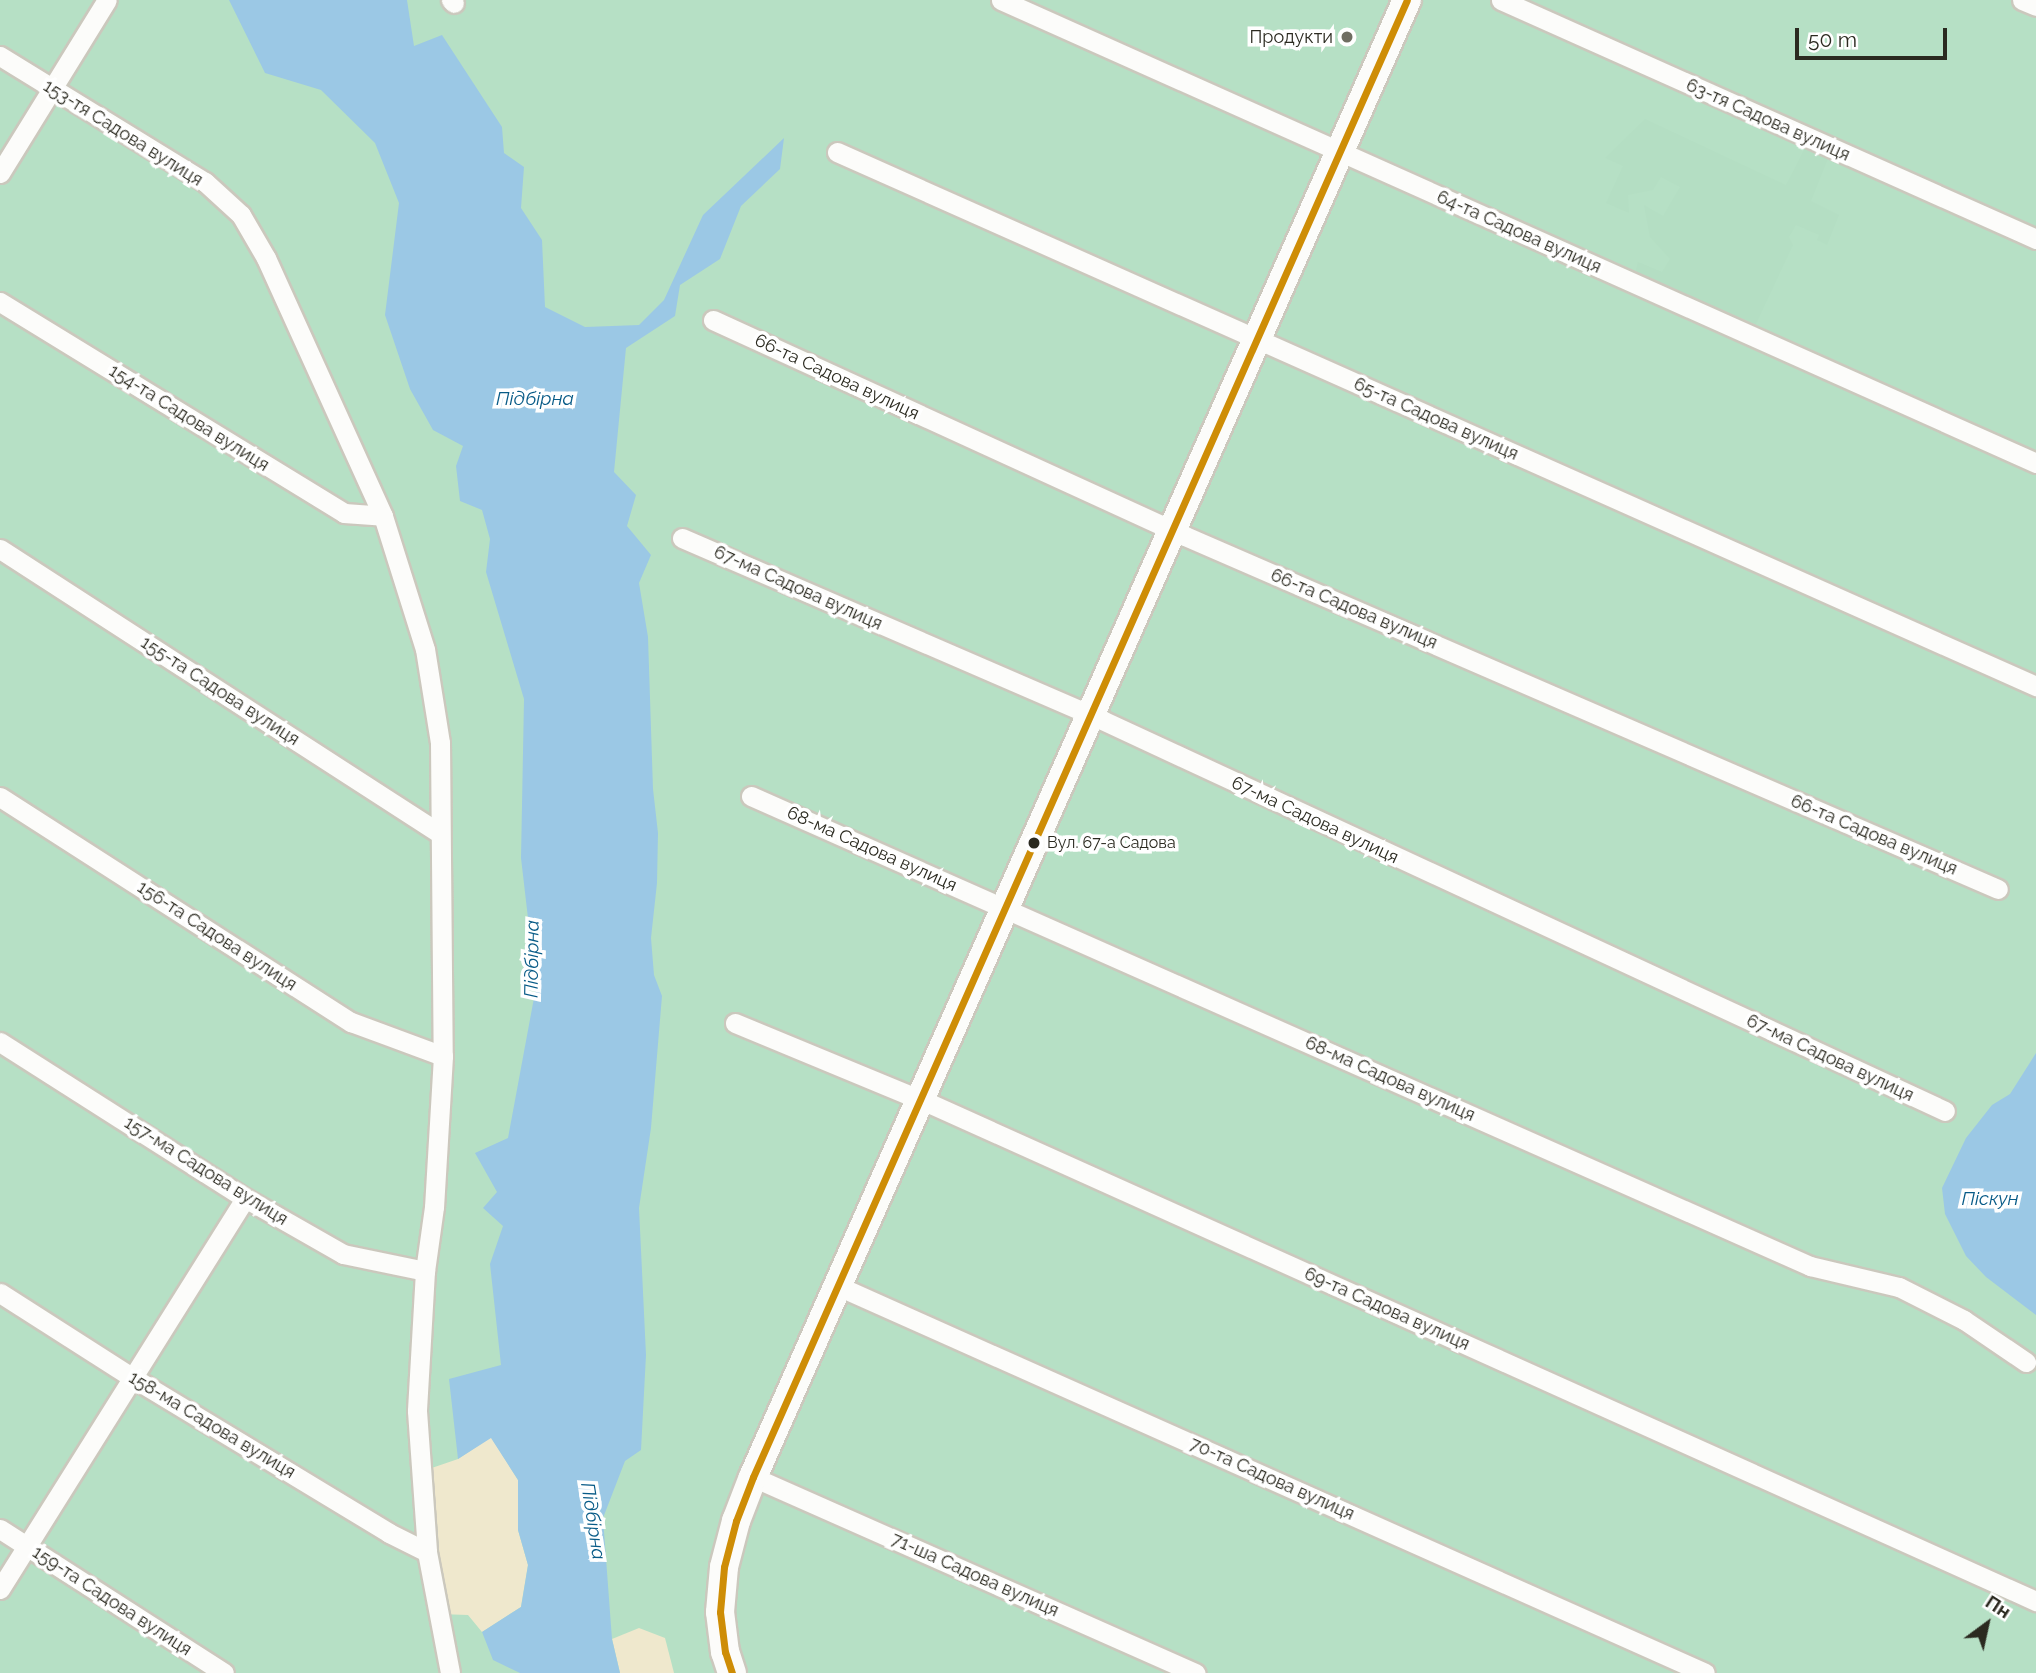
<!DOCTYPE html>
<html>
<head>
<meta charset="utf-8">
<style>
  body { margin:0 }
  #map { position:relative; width:2036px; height:1673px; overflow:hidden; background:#eeebdd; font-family:Raleway,sans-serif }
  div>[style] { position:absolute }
  .green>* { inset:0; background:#b6e0c5 }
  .forest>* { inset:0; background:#b4dec3 }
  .sand>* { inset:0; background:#efe8cd }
  .water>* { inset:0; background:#9bc8e5 }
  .roads { filter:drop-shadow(2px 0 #cbc8bd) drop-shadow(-2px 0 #cbc8bd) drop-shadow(0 2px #cbc8bd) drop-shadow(0 -2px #cbc8bd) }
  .street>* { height:19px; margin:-9.5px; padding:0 9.5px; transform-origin:9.5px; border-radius:9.5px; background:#fcfcfa }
  .secondary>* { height:28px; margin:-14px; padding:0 14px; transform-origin:14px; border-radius:14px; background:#fcfcfa }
  .bus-1>* { height:7px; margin:-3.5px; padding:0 3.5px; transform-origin:3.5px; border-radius:3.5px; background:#ce8d06 }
  .dots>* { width:19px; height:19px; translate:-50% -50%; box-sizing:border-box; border:4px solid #fff; border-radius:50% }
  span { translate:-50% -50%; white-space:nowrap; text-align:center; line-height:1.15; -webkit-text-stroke:7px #fff; paint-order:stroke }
  .bus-label { font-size:16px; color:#2b2a20 }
  .left { translate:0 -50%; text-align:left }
  .poi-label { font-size:18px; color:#2b2a20 }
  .right { translate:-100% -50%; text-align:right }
  .street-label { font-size:18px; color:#2b2a20 }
  .water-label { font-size:19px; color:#085b87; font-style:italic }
  .north { position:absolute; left:1952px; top:1589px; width:70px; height:70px; -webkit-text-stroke:5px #fff; paint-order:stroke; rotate:33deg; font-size:19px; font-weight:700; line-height:28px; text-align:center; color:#2b2a20 }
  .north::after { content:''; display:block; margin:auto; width:24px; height:32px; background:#2b2a20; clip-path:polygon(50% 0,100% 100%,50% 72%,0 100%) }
  .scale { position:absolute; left:1795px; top:28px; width:152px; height:32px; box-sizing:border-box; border:4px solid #2b2a20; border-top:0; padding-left:9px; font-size:21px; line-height:24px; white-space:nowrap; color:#2b2a20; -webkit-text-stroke:5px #fff; paint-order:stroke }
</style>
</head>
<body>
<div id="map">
  <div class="green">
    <i style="clip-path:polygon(0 0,2036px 0,2036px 1673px,0 1673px)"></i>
  </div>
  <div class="forest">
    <i style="clip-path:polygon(1645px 119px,1786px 185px,1805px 148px,1829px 156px,1811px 201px,1839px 215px,1827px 245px,1817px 240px,1819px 235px,1796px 225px,1789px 237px,1793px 245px,1756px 324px,1635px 274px,1638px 262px,1662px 272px,1670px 259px,1650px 237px,1644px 205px,1663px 216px,1680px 187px,1661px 177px,1653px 190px,1628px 195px,1629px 213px,1606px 203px,1623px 166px,1605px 158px)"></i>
  </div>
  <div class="sand">
    <i style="clip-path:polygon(491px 1437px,518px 1480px,518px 1530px,528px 1565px,521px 1607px,482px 1632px,468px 1615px,439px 1614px,423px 1471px,458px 1459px)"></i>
    <i style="clip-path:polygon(639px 1628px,665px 1638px,674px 1673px,620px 1673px,612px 1639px)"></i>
  </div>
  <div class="water">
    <i style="clip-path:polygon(229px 0,407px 0,414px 46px,442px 35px,502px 127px,504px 153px,524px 167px,521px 208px,542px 240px,545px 307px,585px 327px,639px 325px,664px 300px,703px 215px,784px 138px,780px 169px,741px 206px,720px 259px,680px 285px,675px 316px,626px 348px,614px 472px,636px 495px,627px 526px,651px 555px,639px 583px,648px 637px,653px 789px,658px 833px,657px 883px,651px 938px,654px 975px,662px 996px,651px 1128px,639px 1208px,646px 1355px,641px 1450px,625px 1461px,603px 1518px,612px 1639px,620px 1673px,520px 1673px,493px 1660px,482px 1632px,521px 1607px,528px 1565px,518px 1530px,518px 1480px,491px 1438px,458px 1459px,449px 1379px,501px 1365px,490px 1264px,503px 1226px,483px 1208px,497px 1192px,475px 1153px,508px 1138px,536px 987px,521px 858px,524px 699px,486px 572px,490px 539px,482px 510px,460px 501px,456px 466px,463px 446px,433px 430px,410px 389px,385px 315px,399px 203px,375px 143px,321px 90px,265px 73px)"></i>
    <i style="clip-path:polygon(2036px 1053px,2036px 1315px,1986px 1277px,1966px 1256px,1945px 1214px,1942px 1188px,1966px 1138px,1992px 1105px,2010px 1094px)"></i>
  </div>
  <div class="roads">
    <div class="street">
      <i style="left:451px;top:0;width:4px;rotate:45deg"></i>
      <i style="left:1001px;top:0;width:1134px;rotate:24.1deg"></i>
      <i style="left:1501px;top:0;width:586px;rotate:24.07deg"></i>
      <i style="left:2022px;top:0;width:15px;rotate:23deg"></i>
      <i style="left:0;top:56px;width:241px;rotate:31.6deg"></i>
      <i style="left:205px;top:182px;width:49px;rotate:42.5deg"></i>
      <i style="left:241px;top:215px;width:50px;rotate:59.8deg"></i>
      <i style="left:266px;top:258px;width:283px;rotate:65.6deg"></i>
      <i style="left:383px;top:516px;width:139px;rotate:72.5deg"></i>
      <i style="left:425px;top:649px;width:95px;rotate:80.9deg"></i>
      <i style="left:440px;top:743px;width:313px;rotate:89.5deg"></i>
      <i style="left:443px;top:1056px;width:151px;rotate:93.4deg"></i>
      <i style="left:434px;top:1207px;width:65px;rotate:98deg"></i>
      <i style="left:425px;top:1271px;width:140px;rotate:93.3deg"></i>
      <i style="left:417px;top:1411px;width:141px;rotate:85.9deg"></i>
      <i style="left:427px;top:1552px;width:123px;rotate:79.2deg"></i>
      <i style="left:837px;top:152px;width:1313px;rotate:24.01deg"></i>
      <i style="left:0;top:173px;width:203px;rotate:-58.3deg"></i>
      <i style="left:0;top:302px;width:404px;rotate:31.5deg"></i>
      <i style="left:344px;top:513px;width:39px;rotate:4deg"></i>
      <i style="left:713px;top:320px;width:519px;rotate:24.59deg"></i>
      <i style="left:1185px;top:536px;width:886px;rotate:23.47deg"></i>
      <i style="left:682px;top:538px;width:458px;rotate:23.4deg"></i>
      <i style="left:1102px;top:720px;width:929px;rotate:24.88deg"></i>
      <i style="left:0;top:549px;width:523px;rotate:32.9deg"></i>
      <i style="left:751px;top:796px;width:1159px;rotate:23.93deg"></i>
      <i style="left:1810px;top:1266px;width:91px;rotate:13.3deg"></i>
      <i style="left:1899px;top:1287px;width:73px;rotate:26.9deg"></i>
      <i style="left:1964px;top:1320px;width:75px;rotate:34.1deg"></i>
      <i style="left:0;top:797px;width:417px;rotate:32.7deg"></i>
      <i style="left:351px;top:1022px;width:98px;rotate:20.3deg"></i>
      <i style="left:735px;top:1023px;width:212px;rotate:22.5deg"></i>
      <i style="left:931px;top:1104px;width:1212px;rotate:24.22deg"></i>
      <i style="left:0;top:1042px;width:290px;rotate:32.5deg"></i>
      <i style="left:245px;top:1198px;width:113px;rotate:29.7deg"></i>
      <i style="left:343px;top:1254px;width:84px;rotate:11.7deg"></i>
      <i style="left:838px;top:1286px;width:949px;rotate:24.05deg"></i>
      <i style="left:0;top:1293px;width:154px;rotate:32.6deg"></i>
      <i style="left:130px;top:1376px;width:303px;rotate:31.2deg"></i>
      <i style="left:389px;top:1533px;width:42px;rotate:26.6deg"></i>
      <i style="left:753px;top:1477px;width:484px;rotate:23.9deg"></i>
      <i style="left:0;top:1529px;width:266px;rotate:32.7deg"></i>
      <i style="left:0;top:1589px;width:461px;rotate:-57.9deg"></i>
    </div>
    <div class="secondary">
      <i style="left:732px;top:1673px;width:22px;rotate:-108deg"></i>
      <i style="left:725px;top:1652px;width:40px;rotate:-97.1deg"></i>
      <i style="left:720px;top:1612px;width:45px;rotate:-84.9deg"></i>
      <i style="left:724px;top:1567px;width:48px;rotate:-75.4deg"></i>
      <i style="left:736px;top:1521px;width:47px;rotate:-68.9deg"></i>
      <i style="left:753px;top:1477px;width:1615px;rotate:-66.12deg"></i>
    </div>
  </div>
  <div class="bus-1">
    <i style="left:732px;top:1673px;width:22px;rotate:-108deg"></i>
    <i style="left:725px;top:1652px;width:40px;rotate:-97.1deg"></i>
    <i style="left:720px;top:1612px;width:45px;rotate:-84.9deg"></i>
    <i style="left:724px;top:1567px;width:48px;rotate:-75.4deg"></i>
    <i style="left:736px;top:1521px;width:47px;rotate:-68.9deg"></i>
    <i style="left:753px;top:1477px;width:1615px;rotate:-66.12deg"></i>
  </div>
  <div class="dots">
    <i style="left:1347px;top:37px;background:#6f6e62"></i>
    <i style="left:1034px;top:843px;background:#2b2a20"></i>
  </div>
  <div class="bus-label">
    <span class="left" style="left:1047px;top:843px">Вул. 67-а Садова</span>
  </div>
  <div class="poi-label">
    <span class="right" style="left:1333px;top:37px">Продукти</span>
  </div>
  <div class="street-label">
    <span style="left:1768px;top:120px;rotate:24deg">63-тя Садова вулиця</span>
    <span style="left:123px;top:133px;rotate:32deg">153-тя Садова вулиця</span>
    <span style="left:1519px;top:232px;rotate:24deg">64-та Садова вулиця</span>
    <span style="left:837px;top:377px;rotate:25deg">66-та Садова вулиця</span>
    <span style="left:189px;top:418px;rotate:32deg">154-та Садова вулиця</span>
    <span style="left:1436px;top:419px;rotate:24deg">65-та Садова вулиця</span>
    <span style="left:798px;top:588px;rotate:24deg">67-ма Садова вулиця</span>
    <span style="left:1354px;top:609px;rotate:23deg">66-та Садова вулиця</span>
    <span style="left:220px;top:691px;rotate:33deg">155-та Садова вулиця</span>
    <span style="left:1315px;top:820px;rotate:25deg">67-ма Садова вулиця</span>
    <span style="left:1874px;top:835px;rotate:23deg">66-та Садова вулиця</span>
    <span style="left:872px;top:849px;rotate:24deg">68-ма Садова вулиця</span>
    <span style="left:217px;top:936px;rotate:33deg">156-та Садова вулиця</span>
    <span style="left:1830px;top:1058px;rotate:25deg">67-ма Садова вулиця</span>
    <span style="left:1390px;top:1079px;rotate:24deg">68-ма Садова вулиця</span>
    <span style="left:206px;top:1171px;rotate:32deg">157-ма Садова вулиця</span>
    <span style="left:1387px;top:1309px;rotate:24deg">69-та Садова вулиця</span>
    <span style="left:212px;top:1425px;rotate:31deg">158-ма Садова вулиця</span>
    <span style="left:1272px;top:1479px;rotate:24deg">70-та Садова вулиця</span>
    <span style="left:975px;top:1575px;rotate:24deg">71-ша Садова вулиця</span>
    <span style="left:112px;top:1601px;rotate:33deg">159-та Садова вулиця</span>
  </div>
  <div class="water-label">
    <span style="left:535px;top:399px">Підбірна</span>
    <span style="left:532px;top:959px;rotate:-89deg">Підбірна</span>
    <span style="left:1990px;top:1199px">Піскун</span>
    <span style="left:593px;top:1521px;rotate:81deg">Підбірна</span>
  </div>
  <div class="north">Пн</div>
  <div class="scale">50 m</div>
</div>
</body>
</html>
